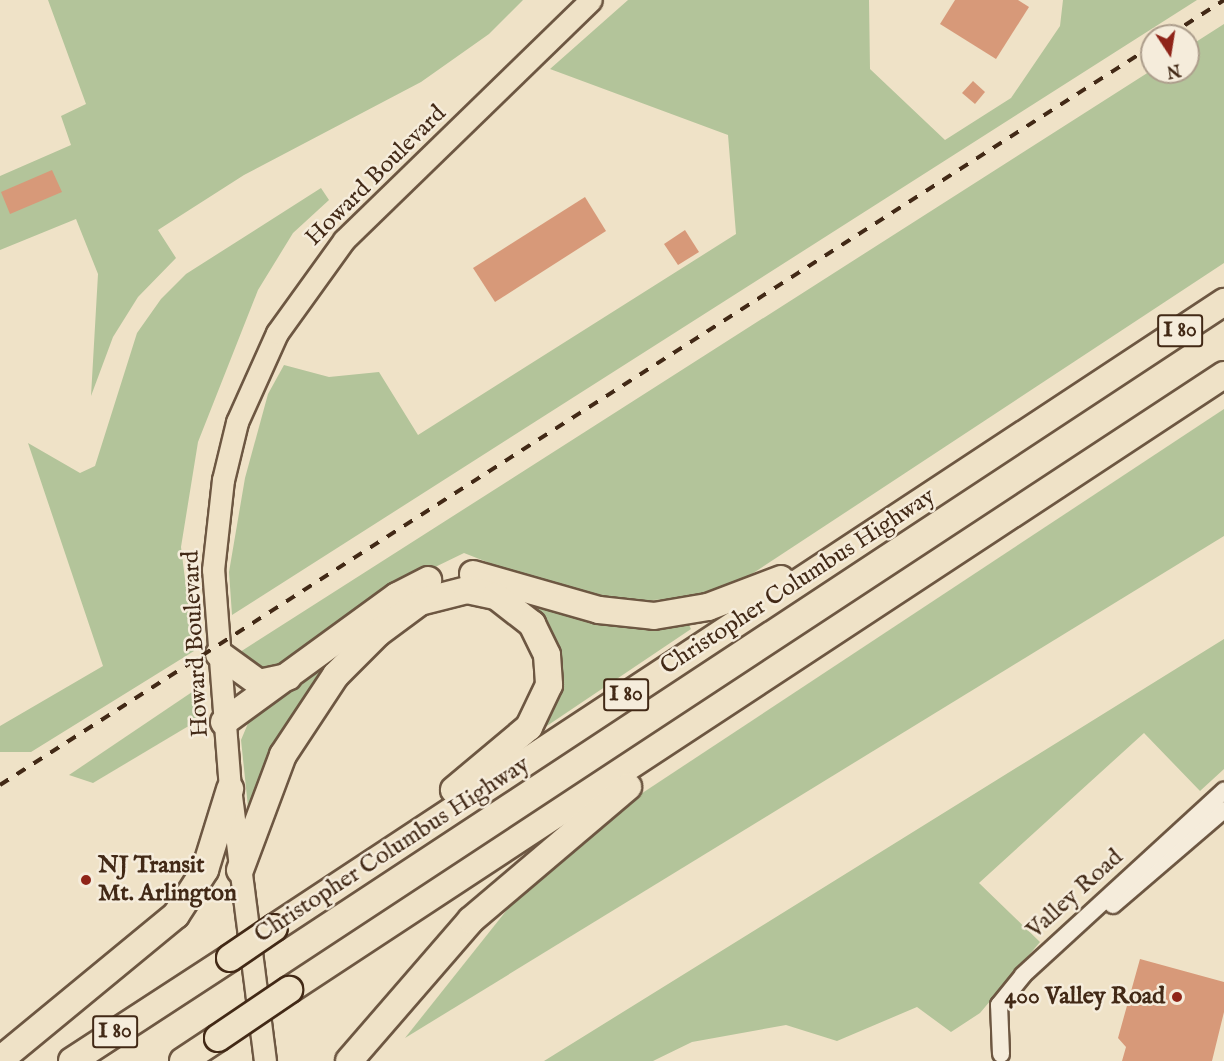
<!DOCTYPE html>
<html>
<head>
<meta charset="utf-8">
<style>
  body { margin:0 }
  #map { position:relative; width:1224px; height:1061px; overflow:hidden; background:#efe2c7; font-family:"IM FELL English",serif }
  div>[style] { position:absolute }
  .green>* { inset:0; background:#b3c49a }
  .building>* { inset:0; background:#d79979 }
  .roads { filter:drop-shadow(2px 0 #6d5742) drop-shadow(-2px 0 #6d5742) drop-shadow(0 2px #6d5742) drop-shadow(0 -2px #6d5742) }
  .minor>* { height:16px; margin:-8px; padding:0 8px; transform-origin:8px; border-radius:8px; background:#f5ecdb }
  .major>* { height:21px; margin:-10.5px; padding:0 10.5px; transform-origin:10.5px; border-radius:10.5px; background:#efe2c7 }
  .highway>* { height:26px; margin:-13px; padding:0 13px; transform-origin:13px; border-radius:13px; background:#efe2c7 }
  .rail>* { height:4px; margin-top:-2px; transform-origin:0; background:repeating-linear-gradient(90deg,#422916 0 10px,transparent 0 20px) }
  .bridges { filter:drop-shadow(2px 0 #422916) drop-shadow(-2px 0 #422916) drop-shadow(0 2px #422916) drop-shadow(0 -2px #422916) }
  .highway-bridge>* { height:26px; margin:-13px; padding:0 13px; transform-origin:13px; border-radius:13px; background:#efe2c7 }
  .dots>* { width:16px; height:16px; translate:-50% -50%; box-sizing:border-box; border:3px solid #f5ecdb; border-radius:50% }
  span { translate:-50% -50%; white-space:nowrap; text-align:center; line-height:1.15; -webkit-text-stroke:5px #f5ecdb; paint-order:stroke }
  .shield-label span { padding:2px 4px; background:#f5ecdb; border:2px solid; border-radius:4px; -webkit-text-stroke-width:0 }
  .shield-label { font-size:22px; color:#422916; font-weight:700 }
  .street-label { font-size:24px; color:#422916 }
  .poi-label { font-size:24px; color:#422916; font-weight:700 }
  .left { translate:0 -50%; text-align:left }
  .right { translate:-100% -50%; text-align:right }
  .north { position:absolute; left:1140px; top:24px; width:60px; height:60px; box-sizing:border-box; background:#f5ecdb; border:2px solid #ad9e8c; border-radius:50%; rotate:168deg; font-size:16px; font-weight:700; line-height:24px; text-align:center; color:#422916 }
  .north::after { content:''; display:block; margin:auto; width:21px; height:27px; background:#8f2418; clip-path:polygon(50% 0,100% 100%,50% 72%,0 100%) }
</style>
</head>
<body>
<div id="map">
  <div class="green">
    <i style="clip-path:polygon(48px 0,523px 0,489px 34px,421px 82px,244px 175px,158px 230px,176px 258px,138px 297px,113px 337px,91px 396px,98px 274px,76px 219px,0 250px,0 176px,71px 145px,61px 116px,86px 104px)"></i>
    <i style="clip-path:polygon(628px 0,869px 0,870px 69px,945px 140px,1011px 98px,1060px 26px,1063px 0,1197px 0,232px 615px,229px 572px,245px 478px,268px 394px,284px 365px,329px 377px,379px 372px,418px 435px,736px 234px,728px 135px,550px 69px)"></i>
    <i style="clip-path:polygon(1224px 24px,1224px 263px,717px 597px,630px 601px,538px 582px,464px 553px,394px 587px,281px 667px,261px 669px,240px 652px,1152px 70px,1188px 72px,1188px 47px)"></i>
    <i style="clip-path:polygon(321px 188px,329px 200px,293px 233px,258px 290px,198px 442px,181px 547px,194px 651px,31px 752px,0 752px,0 726px,103px 666px,28px 443px,80px 473px,95px 466px,137px 333px,161px 299px,186px 274px)"></i>
    <i style="clip-path:polygon(1224px 409px,1224px 536px,405px 1038px,553px 852px)"></i>
    <i style="clip-path:polygon(449px 582px,487px 584px,607px 621px,688px 623px,691px 629px,520px 744px,547px 711px,556px 686px,545px 632px,528px 609px,498px 590px,462px 583px,426px 590px,374px 626px,326px 675px,293px 723px,254px 806px,248px 807px,241px 740px,249px 721px,396px 606px,425px 589px)"></i>
    <i style="clip-path:polygon(1224px 639px,1224px 769px,1200px 791px,1144px 733px,979px 883px,1040px 942px,980px 1013px,951px 1032px,917px 1007px,837px 1041px,786px 1025px,692px 1042px,653px 1061px,544px 1061px)"></i>
    <i style="clip-path:polygon(198px 688px,202px 718px,93px 783px,69px 775px)"></i>
  </div>
  <div class="building">
    <i style="clip-path:polygon(955px 0,1018px 0,1029px 7px,996px 59px,940px 24px)"></i>
    <i style="clip-path:polygon(973px 81px,985px 92px,975px 104px,962px 93px)"></i>
    <i style="clip-path:polygon(52px 170px,62px 192px,10px 214px,1px 192px)"></i>
    <i style="clip-path:polygon(585px 197px,606px 231px,495px 302px,473px 268px)"></i>
    <i style="clip-path:polygon(685px 230px,699px 252px,678px 265px,664px 244px)"></i>
    <i style="clip-path:polygon(1140px 959px,1224px 982px,1224px 1012px,1212px 1061px,1122px 1061px,1126px 1047px,1118px 1038px)"></i>
  </div>
  <div class="roads">
    <div class="minor">
      <i style="left:1113px;top:905px;width:146px;rotate:-40.6deg"></i>
      <i style="left:1001px;top:1054px;width:49px;rotate:-92.3deg"></i>
      <i style="left:999px;top:1005px;width:38px;rotate:-51deg"></i>
      <i style="left:1023px;top:975px;width:273px;rotate:-42.5deg"></i>
    </div>
    <div class="major">
      <i style="left:265px;top:1061px;width:274px;rotate:-97.3deg"></i>
      <i style="left:230px;top:789px;width:220px;rotate:-94.4deg"></i>
      <i style="left:213px;top:570px;width:91px;rotate:-83.7deg"></i>
      <i style="left:223px;top:480px;width:60px;rotate:-76.4deg"></i>
      <i style="left:237px;top:422px;width:98px;rotate:-65.8deg"></i>
      <i style="left:277px;top:333px;width:115px;rotate:-54.2deg"></i>
      <i style="left:344px;top:240px;width:344px;rotate:-44.2deg"></i>
    </div>
    <div class="highway">
      <i style="left:473px;top:574px;width:131px;rotate:15.9deg"></i>
      <i style="left:599px;top:610px;width:55px;rotate:6.2deg"></i>
      <i style="left:654px;top:616px;width:55px;rotate:-9.5deg"></i>
      <i style="left:708px;top:607px;width:78px;rotate:-21deg"></i>
      <i style="left:219px;top:654px;width:49px;rotate:35.9deg"></i>
      <i style="left:259px;top:683px;width:30px;rotate:-12deg"></i>
      <i style="left:224px;top:722px;width:214px;rotate:-36.1deg"></i>
      <i style="left:397px;top:596px;width:35px;rotate:-27deg"></i>
      <i style="left:240px;top:870px;width:123px;rotate:-69.5deg"></i>
      <i style="left:283px;top:755px;width:96px;rotate:-56.5deg"></i>
      <i style="left:336px;top:675px;width:59px;rotate:-45deg"></i>
      <i style="left:378px;top:633px;width:52px;rotate:-36.4deg"></i>
      <i style="left:420px;top:602px;width:49px;rotate:-14.3deg"></i>
      <i style="left:467px;top:590px;width:30px;rotate:12deg"></i>
      <i style="left:496px;top:596px;width:46px;rotate:37.9deg"></i>
      <i style="left:532px;top:624px;width:34px;rotate:64deg"></i>
      <i style="left:547px;top:655px;width:30px;rotate:86deg"></i>
      <i style="left:549px;top:685px;width:47px;rotate:115.5deg"></i>
      <i style="left:529px;top:727px;width:98px;rotate:140deg"></i>
      <i style="left:274px;top:928px;width:1138px;rotate:-33.38deg"></i>
      <i style="left:289px;top:990px;width:1119px;rotate:-33.34deg"></i>
      <i style="left:0;top:1060px;width:228px;rotate:-39.5deg"></i>
      <i style="left:176px;top:915px;width:54px;rotate:-57.2deg"></i>
      <i style="left:205px;top:870px;width:85px;rotate:-72.8deg"></i>
      <i style="left:72px;top:1061px;width:189px;rotate:-33.1deg"></i>
      <i style="left:183px;top:1061px;width:42px;rotate:-33.3deg"></i>
      <i style="left:349px;top:1061px;width:186px;rotate:-49.1deg"></i>
      <i style="left:471px;top:920px;width:206px;rotate:-40.3deg"></i>
    </div>
  </div>
  <div class="rail">
    <i style="left:1168px;top:36px;width:67px;rotate:-32.7deg"></i>
    <i style="left:0;top:785px;width:1369px;rotate:-32.68deg"></i>
  </div>
  <div class="bridges">
    <div class="highway-bridge">
      <i style="left:230px;top:958px;width:53px;rotate:-34.3deg"></i>
      <i style="left:218px;top:1038px;width:86px;rotate:-34.1deg"></i>
    </div>
  </div>
  <div class="dots">
    <i style="left:86px;top:880px;background:#8f2418"></i>
    <i style="left:1177px;top:997px;background:#8f2418"></i>
  </div>
  <div class="shield-label">
    <span style="left:1180px;top:331px">I 80</span>
    <span style="left:626px;top:695px">I 80</span>
    <span style="left:115px;top:1032px">I 80</span>
  </div>
  <div class="street-label">
    <span style="left:376px;top:176px;rotate:-45deg">Howard Boulevard</span>
    <span style="left:798px;top:582px;rotate:-33deg">Christopher Columbus Highway</span>
    <span style="left:196px;top:644px;rotate:-93deg">Howard Boulevard</span>
    <span style="left:392px;top:850px;rotate:-33deg">Christopher Columbus Highway</span>
    <span style="left:1075px;top:894px;rotate:-42deg">Valley Road</span>
  </div>
  <div class="poi-label">
    <span class="left" style="left:98px;top:880px">NJ Transit<br>Mt. Arlington</span>
    <span class="right" style="left:1165px;top:997px">400 Valley Road</span>
  </div>
  <div class="north">N</div>
</div>
</body>
</html>
